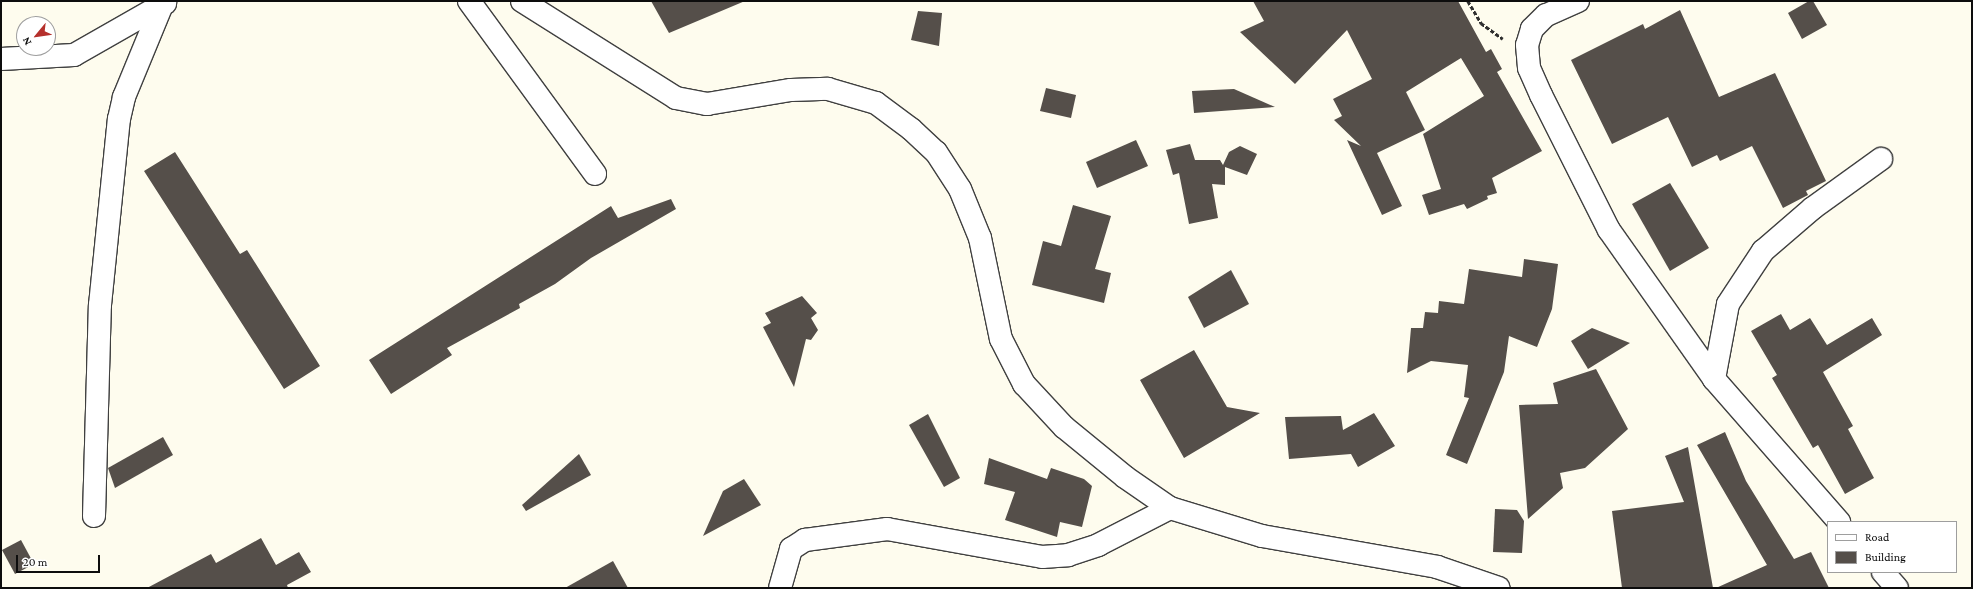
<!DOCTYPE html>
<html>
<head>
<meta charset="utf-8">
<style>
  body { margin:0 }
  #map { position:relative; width:1973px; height:589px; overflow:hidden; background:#fefcee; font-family:"Crimson Pro",serif }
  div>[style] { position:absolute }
  .building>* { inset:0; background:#554f4a }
  .path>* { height:2.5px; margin-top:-1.25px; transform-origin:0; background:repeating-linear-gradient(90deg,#2f2f2f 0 4px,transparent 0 6px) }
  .roads { filter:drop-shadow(1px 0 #404040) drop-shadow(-1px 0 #404040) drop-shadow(0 1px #404040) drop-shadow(0 -1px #404040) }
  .minor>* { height:22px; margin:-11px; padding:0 11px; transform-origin:11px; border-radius:11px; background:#fff }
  span { translate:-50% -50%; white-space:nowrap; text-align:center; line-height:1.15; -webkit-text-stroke:4px #fff; paint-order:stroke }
  .frame { position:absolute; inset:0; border:2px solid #0d0d0d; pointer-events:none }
  .legend { position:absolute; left:1827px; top:521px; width:130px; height:52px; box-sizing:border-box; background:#fff; border:1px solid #9e9e9e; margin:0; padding:5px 7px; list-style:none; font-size:12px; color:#0d0d0d }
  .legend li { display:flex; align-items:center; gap:8px; height:20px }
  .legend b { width:20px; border:1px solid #9e9e9e }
  .north { position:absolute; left:16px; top:16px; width:40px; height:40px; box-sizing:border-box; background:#fff; border:1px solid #9e9e9e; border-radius:50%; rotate:241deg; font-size:11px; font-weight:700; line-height:16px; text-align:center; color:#0d0d0d }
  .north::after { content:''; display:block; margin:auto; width:14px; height:18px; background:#b5302c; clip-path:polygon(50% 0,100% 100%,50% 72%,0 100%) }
  .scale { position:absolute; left:16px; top:555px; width:84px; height:18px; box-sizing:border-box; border:2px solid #0d0d0d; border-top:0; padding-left:5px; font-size:12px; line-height:14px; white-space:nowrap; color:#0d0d0d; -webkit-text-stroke:3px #fff; paint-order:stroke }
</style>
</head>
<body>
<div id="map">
  <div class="building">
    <i style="clip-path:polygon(651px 1px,745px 1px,669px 33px)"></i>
    <i style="clip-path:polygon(1253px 1px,1458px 1px,1486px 52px,1491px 49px,1502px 69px,1497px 72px,1542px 151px,1492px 178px,1497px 193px,1487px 196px,1488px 199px,1467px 209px,1464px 204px,1429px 215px,1422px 195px,1441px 189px,1423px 134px,1484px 96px,1461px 58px,1406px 92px,1425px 130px,1377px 153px,1402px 206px,1382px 215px,1347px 140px,1361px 146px,1334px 120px,1342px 116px,1333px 99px,1372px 79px,1347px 30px,1295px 84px,1240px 32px,1264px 21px)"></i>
    <i style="clip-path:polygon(1809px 1px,1813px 1px,1827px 25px,1802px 39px,1788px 13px)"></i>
    <i style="clip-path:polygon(1680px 10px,1719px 97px,1775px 73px,1826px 181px,1806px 191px,1808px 195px,1783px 208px,1752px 146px,1720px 161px,1717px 155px,1692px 167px,1668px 117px,1612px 144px,1571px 60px,1643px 24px,1645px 29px)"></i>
    <i style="clip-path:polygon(918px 11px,942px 13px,939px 46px,911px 40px)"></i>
    <i style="clip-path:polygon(1046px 88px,1076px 95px,1071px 118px,1040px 111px)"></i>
    <i style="clip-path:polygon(1234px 89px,1275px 107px,1194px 113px,1192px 91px)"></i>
    <i style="clip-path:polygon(1136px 140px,1148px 166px,1097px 188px,1086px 162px)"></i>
    <i style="clip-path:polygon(1190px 144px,1195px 160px,1220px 160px,1223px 165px,1229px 152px,1240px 146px,1257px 154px,1247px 175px,1225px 167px,1225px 185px,1212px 184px,1218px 218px,1189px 224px,1179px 173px,1173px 175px,1166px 150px)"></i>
    <i style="clip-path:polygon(175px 152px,240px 254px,247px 250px,320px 366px,284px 389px,144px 171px)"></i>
    <i style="clip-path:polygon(1670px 183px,1709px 248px,1670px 271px,1632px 204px)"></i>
    <i style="clip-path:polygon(671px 199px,676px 209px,591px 258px,555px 284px,519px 304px,520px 308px,447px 348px,452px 355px,391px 394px,369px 360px,611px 206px,618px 218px)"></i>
    <i style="clip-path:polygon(1073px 205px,1111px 216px,1095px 269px,1111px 273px,1104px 303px,1032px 285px,1043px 241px,1061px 246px)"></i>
    <i style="clip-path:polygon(1524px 259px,1558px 264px,1552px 309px,1537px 347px,1509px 336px,1504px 372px,1467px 464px,1446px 455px,1469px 398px,1464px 397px,1468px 365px,1431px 361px,1407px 373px,1411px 328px,1423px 328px,1425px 312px,1438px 313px,1439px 301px,1464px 304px,1469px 269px,1522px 277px)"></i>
    <i style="clip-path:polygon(1231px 270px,1249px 304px,1204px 328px,1188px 297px)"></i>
    <i style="clip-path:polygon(802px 296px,817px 313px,811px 318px,818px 330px,811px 340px,806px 339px,794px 387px,763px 327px,771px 323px,765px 313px)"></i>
    <i style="clip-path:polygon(1781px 314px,1790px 330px,1810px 318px,1827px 345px,1872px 318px,1882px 335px,1823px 372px,1853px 426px,1848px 429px,1874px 478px,1845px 494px,1818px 445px,1813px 448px,1772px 378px,1777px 375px,1751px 331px)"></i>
    <i style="clip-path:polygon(1592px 328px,1630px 343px,1588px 369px,1571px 341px)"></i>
    <i style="clip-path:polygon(1194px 350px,1227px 407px,1260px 413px,1184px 458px,1140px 380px)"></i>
    <i style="clip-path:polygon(1596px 369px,1628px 429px,1585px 468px,1560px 473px,1563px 488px,1528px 519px,1519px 405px,1558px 404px,1553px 383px)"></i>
    <i style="clip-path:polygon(1374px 413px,1395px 446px,1358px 467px,1351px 454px,1289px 459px,1285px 417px,1341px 416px,1343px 430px)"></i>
    <i style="clip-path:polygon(928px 414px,960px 478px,944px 487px,909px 425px)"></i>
    <i style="clip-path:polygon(1725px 432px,1746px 481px,1794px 559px,1811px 552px,1829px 588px,1716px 588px,1767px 565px,1697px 445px)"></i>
    <i style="clip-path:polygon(163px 437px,173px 455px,115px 488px,108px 468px)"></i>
    <i style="clip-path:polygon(1688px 447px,1713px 588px,1622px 588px,1612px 511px,1684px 502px,1665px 456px)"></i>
    <i style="clip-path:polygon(579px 454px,591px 475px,526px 511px,522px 505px)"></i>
    <i style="clip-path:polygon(989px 458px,1047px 479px,1051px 468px,1084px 479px,1092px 486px,1082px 527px,1060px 522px,1057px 537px,1005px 520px,1015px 492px,984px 484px)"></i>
    <i style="clip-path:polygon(744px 479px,761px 505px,703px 536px,723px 491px)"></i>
    <i style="clip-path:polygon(1495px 509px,1517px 510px,1524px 521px,1522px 553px,1493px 552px)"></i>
    <i style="clip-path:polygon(261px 538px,276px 565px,299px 552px,311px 572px,287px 585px,288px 588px,147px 588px,211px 554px,216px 563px)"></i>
    <i style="clip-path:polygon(21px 540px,34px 564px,15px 574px,2px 550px)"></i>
    <i style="clip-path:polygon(613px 561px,628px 588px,565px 588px)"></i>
  </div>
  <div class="path">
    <i style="left:1468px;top:1px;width:26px;rotate:59deg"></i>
    <i style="left:1481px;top:23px;width:27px;rotate:36deg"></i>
  </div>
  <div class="roads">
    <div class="minor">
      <i style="left:469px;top:1px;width:214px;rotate:53.9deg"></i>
      <i style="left:522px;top:1px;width:182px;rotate:32.2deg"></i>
      <i style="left:676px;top:98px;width:32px;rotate:11deg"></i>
      <i style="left:707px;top:104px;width:85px;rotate:-9.5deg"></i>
      <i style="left:791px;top:90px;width:37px;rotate:-2deg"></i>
      <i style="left:828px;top:89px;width:50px;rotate:16.3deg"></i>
      <i style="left:876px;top:103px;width:44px;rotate:36.6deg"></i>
      <i style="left:911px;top:129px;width:34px;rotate:43deg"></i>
      <i style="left:936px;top:152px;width:44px;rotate:57deg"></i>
      <i style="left:960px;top:189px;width:53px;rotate:67.8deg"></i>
      <i style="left:980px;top:238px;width:103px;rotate:78.3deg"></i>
      <i style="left:1001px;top:339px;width:51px;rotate:62.9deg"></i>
      <i style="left:1024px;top:384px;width:59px;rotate:47.1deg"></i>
      <i style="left:1064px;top:427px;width:79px;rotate:39.3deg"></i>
      <i style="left:1125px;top:477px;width:55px;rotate:34.6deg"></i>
      <i style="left:1170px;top:508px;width:96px;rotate:16.9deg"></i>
      <i style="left:1262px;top:536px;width:178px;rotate:10deg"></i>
      <i style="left:1437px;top:567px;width:65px;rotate:18.7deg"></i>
      <i style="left:1578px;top:1px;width:35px;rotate:156deg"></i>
      <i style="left:1546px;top:15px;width:20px;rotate:135deg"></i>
      <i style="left:1532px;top:29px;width:17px;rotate:107deg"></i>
      <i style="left:1527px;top:45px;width:23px;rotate:85deg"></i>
      <i style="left:1529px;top:68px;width:30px;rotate:66deg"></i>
      <i style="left:1541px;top:95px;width:151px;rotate:63.3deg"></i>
      <i style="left:1609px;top:230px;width:182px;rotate:54.8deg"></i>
      <i style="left:1714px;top:379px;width:190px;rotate:48.8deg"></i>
      <i style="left:1px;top:59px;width:73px;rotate:-3.1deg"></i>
      <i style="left:74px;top:55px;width:105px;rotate:-29.7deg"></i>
      <i style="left:1714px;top:379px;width:76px;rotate:-79.4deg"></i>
      <i style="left:1728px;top:304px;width:64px;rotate:-56.6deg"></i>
      <i style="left:1763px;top:251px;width:66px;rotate:-40.7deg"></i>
      <i style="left:1813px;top:208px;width:84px;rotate:-35.8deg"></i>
      <i style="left:94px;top:516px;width:211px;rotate:-88.4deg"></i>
      <i style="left:100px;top:305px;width:187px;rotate:-84.2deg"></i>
      <i style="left:119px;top:119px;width:23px;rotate:-77deg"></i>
      <i style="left:124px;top:97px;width:100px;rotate:-67.6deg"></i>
      <i style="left:1883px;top:572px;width:21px;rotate:49deg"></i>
      <i style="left:780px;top:588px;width:41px;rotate:-74.2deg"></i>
      <i style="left:791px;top:549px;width:17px;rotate:-33deg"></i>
      <i style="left:805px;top:540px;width:83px;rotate:-7.6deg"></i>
      <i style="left:887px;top:529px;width:158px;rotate:10.2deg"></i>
      <i style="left:1042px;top:557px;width:26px;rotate:-4deg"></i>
      <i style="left:1068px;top:555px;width:32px;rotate:-18deg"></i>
      <i style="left:1098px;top:545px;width:81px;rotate:-27.2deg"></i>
    </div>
  </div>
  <div class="frame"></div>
  <ul class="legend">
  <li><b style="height:5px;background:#fff"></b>Road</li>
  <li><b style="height:11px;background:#554f4a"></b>Building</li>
  </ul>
  <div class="north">N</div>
  <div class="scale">20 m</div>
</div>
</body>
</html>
